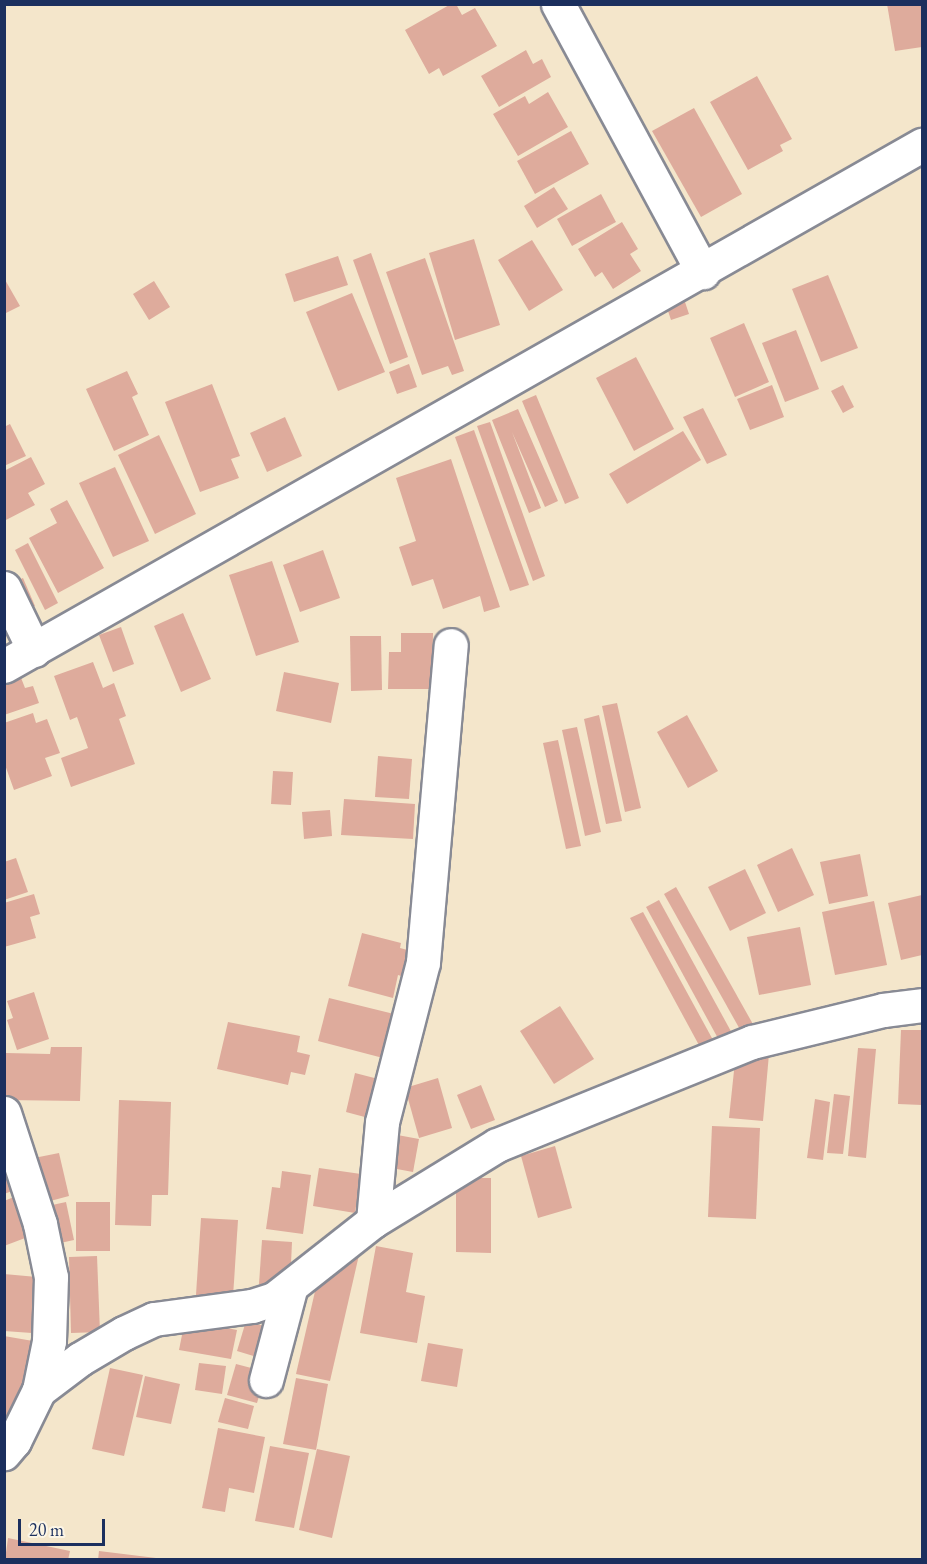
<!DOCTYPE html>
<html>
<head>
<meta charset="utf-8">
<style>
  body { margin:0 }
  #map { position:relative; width:927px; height:1564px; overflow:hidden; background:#f4e6cb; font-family:"EB Garamond",serif }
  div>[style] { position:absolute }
  .building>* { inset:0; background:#deab9c }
  .roads { filter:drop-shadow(2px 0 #888a94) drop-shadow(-2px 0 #888a94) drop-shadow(0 2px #888a94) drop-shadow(0 -2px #888a94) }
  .minor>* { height:33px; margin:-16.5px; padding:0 16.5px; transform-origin:16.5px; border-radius:16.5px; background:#fff }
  span { translate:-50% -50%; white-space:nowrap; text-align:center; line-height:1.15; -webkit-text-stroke:4.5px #fcf5e5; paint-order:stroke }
  .frame { position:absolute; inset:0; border:6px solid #1b2f5e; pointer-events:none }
  .scale { position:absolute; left:18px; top:1519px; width:87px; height:27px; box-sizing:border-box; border:3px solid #1b2f5e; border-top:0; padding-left:8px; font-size:18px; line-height:21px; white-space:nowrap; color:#1b2f5e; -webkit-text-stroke:4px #fcf5e5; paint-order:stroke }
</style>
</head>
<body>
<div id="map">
  <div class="building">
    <i style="clip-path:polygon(451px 4px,456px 4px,462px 15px,475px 8px,497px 46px,443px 76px,439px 68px,429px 74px,405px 30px)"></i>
    <i style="clip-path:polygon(887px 4px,922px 4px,922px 47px,895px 51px)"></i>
    <i style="clip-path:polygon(526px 50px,533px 64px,542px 59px,551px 77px,499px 107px,481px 76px)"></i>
    <i style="clip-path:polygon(757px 76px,792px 139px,780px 145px,783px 151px,748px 170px,710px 102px)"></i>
    <i style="clip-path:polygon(548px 92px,568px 127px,518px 156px,493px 114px,525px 96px,529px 104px)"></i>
    <i style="clip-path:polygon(694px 108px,742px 194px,701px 217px,652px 131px)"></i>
    <i style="clip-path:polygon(571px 131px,589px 164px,535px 194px,517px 161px)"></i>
    <i style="clip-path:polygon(554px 187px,568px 209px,537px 228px,524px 206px)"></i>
    <i style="clip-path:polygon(601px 194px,616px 222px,572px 246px,557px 219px)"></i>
    <i style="clip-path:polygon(622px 222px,638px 249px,630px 254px,641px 271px,613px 289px,602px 272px,595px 277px,578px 249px)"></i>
    <i style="clip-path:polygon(474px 239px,500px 325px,455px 340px,429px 253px)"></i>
    <i style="clip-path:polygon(532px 240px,563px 290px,529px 311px,498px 260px)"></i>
    <i style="clip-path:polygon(371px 253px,408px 357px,390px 364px,353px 260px)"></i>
    <i style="clip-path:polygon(338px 256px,348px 285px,294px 302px,285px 274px)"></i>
    <i style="clip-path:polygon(425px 258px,464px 371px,452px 375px,448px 366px,422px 375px,386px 272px)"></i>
    <i style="clip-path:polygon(828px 275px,858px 348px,821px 362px,792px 289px)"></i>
    <i style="clip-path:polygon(4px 278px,20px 306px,4px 314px)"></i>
    <i style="clip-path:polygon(154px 281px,170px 307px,149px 320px,133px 294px)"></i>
    <i style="clip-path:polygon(352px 293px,385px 372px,338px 391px,306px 312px)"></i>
    <i style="clip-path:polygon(683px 296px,689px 314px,671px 320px,665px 302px)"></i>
    <i style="clip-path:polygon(744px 323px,769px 382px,735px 397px,710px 338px)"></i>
    <i style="clip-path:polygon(796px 330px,819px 389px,785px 402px,762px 343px)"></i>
    <i style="clip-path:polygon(636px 357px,674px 429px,634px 451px,596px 378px)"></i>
    <i style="clip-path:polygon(409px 364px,417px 387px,397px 394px,389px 372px)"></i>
    <i style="clip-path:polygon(127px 371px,138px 394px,132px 397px,149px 435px,114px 451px,86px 389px)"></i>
    <i style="clip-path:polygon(212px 384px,240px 456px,231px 459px,239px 478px,200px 492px,165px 402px)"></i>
    <i style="clip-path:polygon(772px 385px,784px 417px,750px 430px,737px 399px)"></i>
    <i style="clip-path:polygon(843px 385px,854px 407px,843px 413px,831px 391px)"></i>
    <i style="clip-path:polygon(536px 395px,579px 498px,565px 504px,522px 401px)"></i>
    <i style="clip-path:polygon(703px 408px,727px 455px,707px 464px,683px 417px)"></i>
    <i style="clip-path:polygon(518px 409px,558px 501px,545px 507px,512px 432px,541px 508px,529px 513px,492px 420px)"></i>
    <i style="clip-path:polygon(285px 417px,302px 456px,267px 472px,250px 433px)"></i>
    <i style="clip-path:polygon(490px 422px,545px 576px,533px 581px,477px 426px)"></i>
    <i style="clip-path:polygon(10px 424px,26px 456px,4px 466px,4px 427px)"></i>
    <i style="clip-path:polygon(474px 430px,529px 585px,510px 591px,455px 437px)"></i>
    <i style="clip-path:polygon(683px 431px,701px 460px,627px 504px,609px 474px)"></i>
    <i style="clip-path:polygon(159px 435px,196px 514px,155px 534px,118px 455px)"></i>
    <i style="clip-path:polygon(31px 457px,45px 484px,28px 493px,35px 505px,4px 521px,4px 471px)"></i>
    <i style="clip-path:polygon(451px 459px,500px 607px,484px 612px,480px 596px,443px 609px,433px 579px,412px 586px,399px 547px,416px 541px,396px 478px)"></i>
    <i style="clip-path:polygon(115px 467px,149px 541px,113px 557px,79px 483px)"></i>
    <i style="clip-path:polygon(67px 500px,104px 568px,58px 593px,29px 538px,57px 523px,50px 509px)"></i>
    <i style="clip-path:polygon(28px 543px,58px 603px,45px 610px,15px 550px)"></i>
    <i style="clip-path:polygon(323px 550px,340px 598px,300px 612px,283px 565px)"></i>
    <i style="clip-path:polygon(272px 561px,299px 642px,256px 656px,229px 575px)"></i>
    <i style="clip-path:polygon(23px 578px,35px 606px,20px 613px,7px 585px)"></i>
    <i style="clip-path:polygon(183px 613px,211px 679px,181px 692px,154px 626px)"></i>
    <i style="clip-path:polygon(121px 627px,134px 664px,113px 672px,99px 635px)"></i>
    <i style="clip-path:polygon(401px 633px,433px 633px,432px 689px,388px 689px,389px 652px,401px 652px)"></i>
    <i style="clip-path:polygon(350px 636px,381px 636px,382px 690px,351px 691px)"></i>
    <i style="clip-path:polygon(93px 662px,103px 688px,114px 683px,126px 716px,119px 719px,135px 764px,71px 787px,61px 758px,88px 748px,77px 717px,70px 720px,54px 676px)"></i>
    <i style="clip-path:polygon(18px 670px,25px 688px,33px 686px,39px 703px,4px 715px,4px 674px)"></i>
    <i style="clip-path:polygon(284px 672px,339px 683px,331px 723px,276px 711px)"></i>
    <i style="clip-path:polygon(617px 703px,641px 808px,625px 812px,602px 706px)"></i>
    <i style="clip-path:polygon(33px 713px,36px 723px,47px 719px,60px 753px,45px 758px,52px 776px,14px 790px,4px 762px,4px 723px)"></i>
    <i style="clip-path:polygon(599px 715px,622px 821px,606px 824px,584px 719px)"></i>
    <i style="clip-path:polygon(687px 715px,718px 771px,688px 788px,657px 732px)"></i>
    <i style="clip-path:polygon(577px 727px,601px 832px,585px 836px,562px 730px)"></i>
    <i style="clip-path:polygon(558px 740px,581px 846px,566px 849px,543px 743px)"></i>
    <i style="clip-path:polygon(378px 756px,412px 759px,409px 799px,375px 797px)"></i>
    <i style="clip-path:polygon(273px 771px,293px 772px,291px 805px,271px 804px)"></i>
    <i style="clip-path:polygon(344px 799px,415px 804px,413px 839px,341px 835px)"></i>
    <i style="clip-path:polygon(330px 810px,332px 836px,304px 839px,302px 812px)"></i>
    <i style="clip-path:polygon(792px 848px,814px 895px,778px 912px,757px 865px)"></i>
    <i style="clip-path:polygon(860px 854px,868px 896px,829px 904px,820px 862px)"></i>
    <i style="clip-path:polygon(16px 858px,28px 892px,4px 900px,4px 862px)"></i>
    <i style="clip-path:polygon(745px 869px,766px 913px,730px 931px,708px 887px)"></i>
    <i style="clip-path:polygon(676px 887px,754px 1026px,742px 1033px,664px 894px)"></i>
    <i style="clip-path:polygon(34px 894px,40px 914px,30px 917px,36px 938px,4px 947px,4px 903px)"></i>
    <i style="clip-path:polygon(922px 895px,922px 955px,901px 960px,888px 903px)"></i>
    <i style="clip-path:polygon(659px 900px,733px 1035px,720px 1042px,646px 907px)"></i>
    <i style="clip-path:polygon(874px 901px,887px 965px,835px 975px,822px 912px)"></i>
    <i style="clip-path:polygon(643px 912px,713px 1040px,700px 1047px,630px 918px)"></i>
    <i style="clip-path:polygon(800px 927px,811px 985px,759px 995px,747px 937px)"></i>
    <i style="clip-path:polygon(362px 933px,401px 943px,400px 948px,415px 952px,408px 978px,398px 975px,393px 998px,348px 986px)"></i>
    <i style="clip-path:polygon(34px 992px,49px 1039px,17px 1050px,7px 1020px,13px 1018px,7px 1001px)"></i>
    <i style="clip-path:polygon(329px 998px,394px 1014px,383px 1058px,318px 1041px)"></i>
    <i style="clip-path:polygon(560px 1006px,594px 1059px,554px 1084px,520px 1031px)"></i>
    <i style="clip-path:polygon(228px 1022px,300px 1036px,297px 1052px,310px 1055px,305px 1075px,291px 1072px,288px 1085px,217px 1069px)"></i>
    <i style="clip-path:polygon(901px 1030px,922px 1030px,922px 1105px,898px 1104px)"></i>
    <i style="clip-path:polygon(51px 1047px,82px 1047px,80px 1101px,5px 1100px,6px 1053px,50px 1054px)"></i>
    <i style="clip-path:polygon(858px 1048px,876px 1049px,866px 1158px,848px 1156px)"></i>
    <i style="clip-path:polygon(736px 1052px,769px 1054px,763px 1121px,729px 1118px)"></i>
    <i style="clip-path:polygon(355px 1073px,386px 1081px,376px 1120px,346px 1112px)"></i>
    <i style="clip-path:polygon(438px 1078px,452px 1128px,419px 1138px,405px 1088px)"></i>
    <i style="clip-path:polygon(481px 1085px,495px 1120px,471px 1129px,457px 1095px)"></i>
    <i style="clip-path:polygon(834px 1094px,850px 1096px,843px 1154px,827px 1153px)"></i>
    <i style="clip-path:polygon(815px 1099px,830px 1102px,823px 1160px,807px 1158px)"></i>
    <i style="clip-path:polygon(119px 1100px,171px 1102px,168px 1195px,152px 1195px,151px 1226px,115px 1225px)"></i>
    <i style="clip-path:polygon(712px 1126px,760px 1128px,756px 1219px,708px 1217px)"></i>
    <i style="clip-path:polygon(392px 1134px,419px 1139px,413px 1172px,386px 1167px)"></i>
    <i style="clip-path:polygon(555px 1146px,572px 1208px,538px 1218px,521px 1156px)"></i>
    <i style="clip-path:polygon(59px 1153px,69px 1196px,39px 1204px,29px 1159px)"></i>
    <i style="clip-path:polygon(319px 1168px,361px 1174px,355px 1213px,313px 1206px)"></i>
    <i style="clip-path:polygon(282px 1171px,311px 1175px,303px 1234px,266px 1229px,272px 1187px,280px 1188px)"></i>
    <i style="clip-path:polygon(4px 1173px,12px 1191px,4px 1194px)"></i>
    <i style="clip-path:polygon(456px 1178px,491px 1178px,491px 1253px,456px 1252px)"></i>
    <i style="clip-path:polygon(19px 1195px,33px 1235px,4px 1246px,4px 1201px)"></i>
    <i style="clip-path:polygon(66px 1202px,74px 1240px,51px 1245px,43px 1207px)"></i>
    <i style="clip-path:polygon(76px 1202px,110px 1202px,110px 1251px,76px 1251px)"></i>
    <i style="clip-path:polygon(201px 1218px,238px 1220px,233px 1297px,196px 1295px)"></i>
    <i style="clip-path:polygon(262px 1240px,292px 1242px,290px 1285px,259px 1284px)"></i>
    <i style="clip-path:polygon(362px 1242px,330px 1381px,296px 1374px,319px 1274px)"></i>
    <i style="clip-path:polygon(376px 1246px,413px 1253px,406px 1292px,425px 1296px,417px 1343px,360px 1333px)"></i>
    <i style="clip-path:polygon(97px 1256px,100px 1332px,71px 1333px,69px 1257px)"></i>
    <i style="clip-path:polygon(4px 1274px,37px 1277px,32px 1333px,4px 1331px)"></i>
    <i style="clip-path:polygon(185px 1320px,237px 1330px,231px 1359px,179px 1350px)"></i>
    <i style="clip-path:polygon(246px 1321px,272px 1328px,263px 1359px,237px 1351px)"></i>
    <i style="clip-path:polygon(4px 1336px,33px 1341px,15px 1430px,4px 1428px)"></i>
    <i style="clip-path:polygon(428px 1343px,463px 1349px,457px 1387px,421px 1381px)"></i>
    <i style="clip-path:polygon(199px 1363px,226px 1366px,222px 1394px,195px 1390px)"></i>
    <i style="clip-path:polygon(236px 1364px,266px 1372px,257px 1403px,227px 1395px)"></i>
    <i style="clip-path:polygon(110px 1368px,143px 1375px,124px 1456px,92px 1449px)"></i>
    <i style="clip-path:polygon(145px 1376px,180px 1384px,171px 1424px,136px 1417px)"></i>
    <i style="clip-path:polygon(296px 1378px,328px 1384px,316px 1450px,283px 1444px)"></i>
    <i style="clip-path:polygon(225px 1398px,254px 1406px,248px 1429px,218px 1422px)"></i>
    <i style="clip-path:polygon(218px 1428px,265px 1437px,254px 1493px,229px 1488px,225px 1512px,202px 1508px)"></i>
    <i style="clip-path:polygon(270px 1446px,309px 1453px,294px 1528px,255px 1521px)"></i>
    <i style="clip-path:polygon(317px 1449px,350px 1456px,332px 1538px,299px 1530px)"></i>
    <i style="clip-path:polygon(8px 1538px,70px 1551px,68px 1560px,5px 1560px)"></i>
    <i style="clip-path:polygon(99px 1551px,156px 1558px,156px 1560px,98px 1560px)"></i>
  </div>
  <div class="roads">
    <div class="minor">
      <i style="left:558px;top:4px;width:305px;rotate:61.6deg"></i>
      <i style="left:4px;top:588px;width:69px;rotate:64.2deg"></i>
      <i style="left:4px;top:666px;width:1056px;rotate:-29.58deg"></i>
      <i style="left:4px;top:1113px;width:117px;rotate:72deg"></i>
      <i style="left:40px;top:1224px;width:54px;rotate:78.3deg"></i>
      <i style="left:51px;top:1277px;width:64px;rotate:91.8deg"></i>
      <i style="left:49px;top:1341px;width:50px;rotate:101.5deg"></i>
      <i style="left:39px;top:1390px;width:57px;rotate:116.1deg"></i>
      <i style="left:14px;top:1441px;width:16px;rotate:130deg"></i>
      <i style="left:373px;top:1221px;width:99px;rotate:-84.8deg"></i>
      <i style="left:382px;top:1122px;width:165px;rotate:-75.6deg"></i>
      <i style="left:423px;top:962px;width:318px;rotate:-85deg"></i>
      <i style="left:266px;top:1380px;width:94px;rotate:-75.2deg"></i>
      <i style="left:39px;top:1390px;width:51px;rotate:-37.1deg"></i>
      <i style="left:80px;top:1359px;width:51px;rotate:-30.6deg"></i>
      <i style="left:124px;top:1333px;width:33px;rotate:-25deg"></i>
      <i style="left:154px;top:1319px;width:99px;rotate:-7.6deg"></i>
      <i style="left:252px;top:1306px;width:23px;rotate:-18deg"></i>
      <i style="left:274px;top:1299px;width:126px;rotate:-38.2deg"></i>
      <i style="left:373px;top:1221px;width:145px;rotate:-31.5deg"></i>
      <i style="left:497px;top:1145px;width:275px;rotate:-22deg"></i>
      <i style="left:752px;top:1042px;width:135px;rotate:-13.7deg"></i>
      <i style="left:883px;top:1010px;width:39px;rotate:-7deg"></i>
    </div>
  </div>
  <div class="frame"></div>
  <div class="scale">20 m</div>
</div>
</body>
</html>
